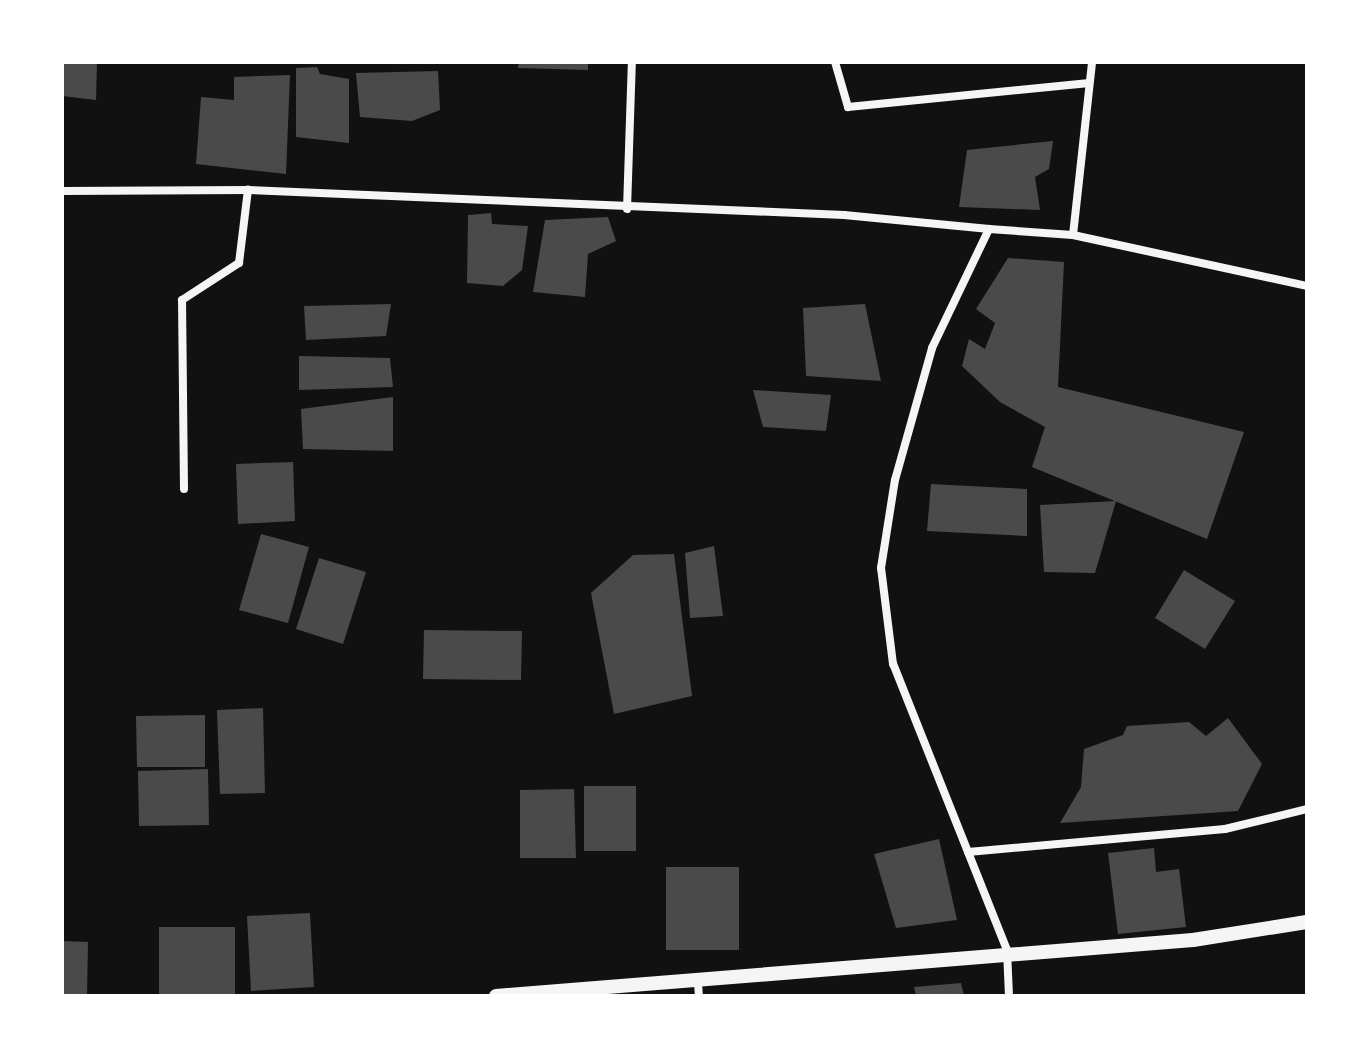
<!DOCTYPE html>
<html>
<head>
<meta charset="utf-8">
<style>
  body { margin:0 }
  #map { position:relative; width:1369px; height:1058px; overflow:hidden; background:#111; font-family:Quicksand,sans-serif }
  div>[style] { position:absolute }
  .building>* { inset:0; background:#4a4a4a }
  .minor>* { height:8px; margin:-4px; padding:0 4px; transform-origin:4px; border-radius:4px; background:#f5f5f5 }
  .tertiary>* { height:14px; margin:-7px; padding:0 7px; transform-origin:7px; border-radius:7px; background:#f5f5f5 }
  span { translate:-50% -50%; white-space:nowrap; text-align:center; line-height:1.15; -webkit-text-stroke:8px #fff; paint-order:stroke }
  .frame { position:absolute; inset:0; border:64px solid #fff; pointer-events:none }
</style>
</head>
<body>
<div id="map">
  <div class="building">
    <i style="clip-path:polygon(62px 62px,97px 62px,96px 100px,62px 96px)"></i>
    <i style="clip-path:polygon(519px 62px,588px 62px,588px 70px,518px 68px)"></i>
    <i style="clip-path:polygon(317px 67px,320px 74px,349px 79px,349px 143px,296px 137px,296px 68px)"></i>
    <i style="clip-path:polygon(438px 71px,440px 110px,412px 121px,360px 117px,356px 73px)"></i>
    <i style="clip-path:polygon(290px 75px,286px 174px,196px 164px,201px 97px,234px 100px,234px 77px)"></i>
    <i style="clip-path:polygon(1053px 141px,1049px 169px,1035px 177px,1040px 210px,959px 207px,967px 150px)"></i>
    <i style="clip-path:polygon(491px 213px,492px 224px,528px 226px,522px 270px,503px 286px,467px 283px,468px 215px)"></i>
    <i style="clip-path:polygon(608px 217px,616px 241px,588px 254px,585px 297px,533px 292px,545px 220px)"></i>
    <i style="clip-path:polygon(1008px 258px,1064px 262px,1058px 387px,1244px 432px,1207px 539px,1032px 467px,1045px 427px,1000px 402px,962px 366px,969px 339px,985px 349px,995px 323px,976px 309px)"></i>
    <i style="clip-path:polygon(391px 304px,386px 336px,306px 340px,304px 306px)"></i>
    <i style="clip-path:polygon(865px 304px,881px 381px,806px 376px,803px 308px)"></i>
    <i style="clip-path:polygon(299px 356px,390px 358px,393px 387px,299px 390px)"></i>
    <i style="clip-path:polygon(753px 390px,831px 395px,826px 431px,763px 427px)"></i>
    <i style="clip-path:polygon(393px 397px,393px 451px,303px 449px,301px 409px)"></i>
    <i style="clip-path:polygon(293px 462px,295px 521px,238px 524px,236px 464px)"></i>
    <i style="clip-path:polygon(931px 484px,1027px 489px,1027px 536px,927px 531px)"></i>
    <i style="clip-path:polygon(1116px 501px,1095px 573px,1044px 572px,1040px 505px)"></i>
    <i style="clip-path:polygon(261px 534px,309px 547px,288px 623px,239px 610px)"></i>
    <i style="clip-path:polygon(714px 546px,723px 616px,690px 618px,685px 553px)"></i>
    <i style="clip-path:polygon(674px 554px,692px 696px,614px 714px,591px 593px,633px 555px)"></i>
    <i style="clip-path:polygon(319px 558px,366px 572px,343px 644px,296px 629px)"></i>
    <i style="clip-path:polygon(1184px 570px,1235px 601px,1205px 649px,1155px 618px)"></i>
    <i style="clip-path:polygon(424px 630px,522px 631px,521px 680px,423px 679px)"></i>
    <i style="clip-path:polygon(263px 708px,265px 793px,220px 794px,217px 710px)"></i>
    <i style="clip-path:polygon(205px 715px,205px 767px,137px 767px,136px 716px)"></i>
    <i style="clip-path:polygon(1228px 718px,1262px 764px,1238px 811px,1060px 823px,1081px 787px,1084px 749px,1123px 735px,1127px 726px,1189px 722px,1206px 736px)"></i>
    <i style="clip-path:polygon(208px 769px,209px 825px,139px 826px,138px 771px)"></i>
    <i style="clip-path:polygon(584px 786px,636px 786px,636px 851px,584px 851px)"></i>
    <i style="clip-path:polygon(574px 789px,576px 858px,520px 858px,520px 790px)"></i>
    <i style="clip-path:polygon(939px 839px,957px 920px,896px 928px,874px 854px)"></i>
    <i style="clip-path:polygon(1154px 848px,1156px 872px,1179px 869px,1186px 927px,1118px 934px,1108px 853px)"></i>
    <i style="clip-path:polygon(666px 867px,739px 867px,739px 950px,666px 950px)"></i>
    <i style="clip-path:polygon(310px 913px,314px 987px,251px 991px,247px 916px)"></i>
    <i style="clip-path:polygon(159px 927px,235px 927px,235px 996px,159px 996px)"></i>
    <i style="clip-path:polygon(62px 941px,88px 942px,87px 996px,62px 996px)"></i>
    <i style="clip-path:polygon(961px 983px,964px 996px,916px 996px,914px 987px)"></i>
  </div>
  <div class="minor">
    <i style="left:835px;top:62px;width:47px;rotate:73.9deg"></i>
    <i style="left:848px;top:107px;width:240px;rotate:-5.7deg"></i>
    <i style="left:62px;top:191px;width:186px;rotate:-0.3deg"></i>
    <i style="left:248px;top:190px;width:597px;rotate:2.4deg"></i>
    <i style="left:844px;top:215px;width:146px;rotate:5.5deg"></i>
    <i style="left:627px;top:209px;width:147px;rotate:-88.1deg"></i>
    <i style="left:1073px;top:235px;width:239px;rotate:12.3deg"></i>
    <i style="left:184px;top:489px;width:189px;rotate:-90.6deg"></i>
    <i style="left:182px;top:300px;width:68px;rotate:-33deg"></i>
    <i style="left:239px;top:263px;width:74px;rotate:-83deg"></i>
    <i style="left:968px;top:852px;width:258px;rotate:-5.1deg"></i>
    <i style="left:1225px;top:829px;width:84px;rotate:-13.7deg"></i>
    <i style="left:698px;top:983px;width:13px;rotate:86deg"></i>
    <i style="left:1009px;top:996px;width:46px;rotate:-92.5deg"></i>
    <i style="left:1007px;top:950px;width:308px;rotate:-111.7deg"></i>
    <i style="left:893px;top:664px;width:97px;rotate:-97.1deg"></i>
    <i style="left:881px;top:568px;width:89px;rotate:-81deg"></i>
    <i style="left:895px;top:480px;width:137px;rotate:-74.3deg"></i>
    <i style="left:932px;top:348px;width:132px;rotate:-64.4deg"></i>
    <i style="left:989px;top:229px;width:84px;rotate:4.1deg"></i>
    <i style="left:1073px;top:235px;width:174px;rotate:-83.7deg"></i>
  </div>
  <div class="tertiary">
    <i style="left:496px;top:996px;width:699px;rotate:-4.59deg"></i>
    <i style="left:1193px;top:940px;width:115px;rotate:-9deg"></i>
  </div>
  <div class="frame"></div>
</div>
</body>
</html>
